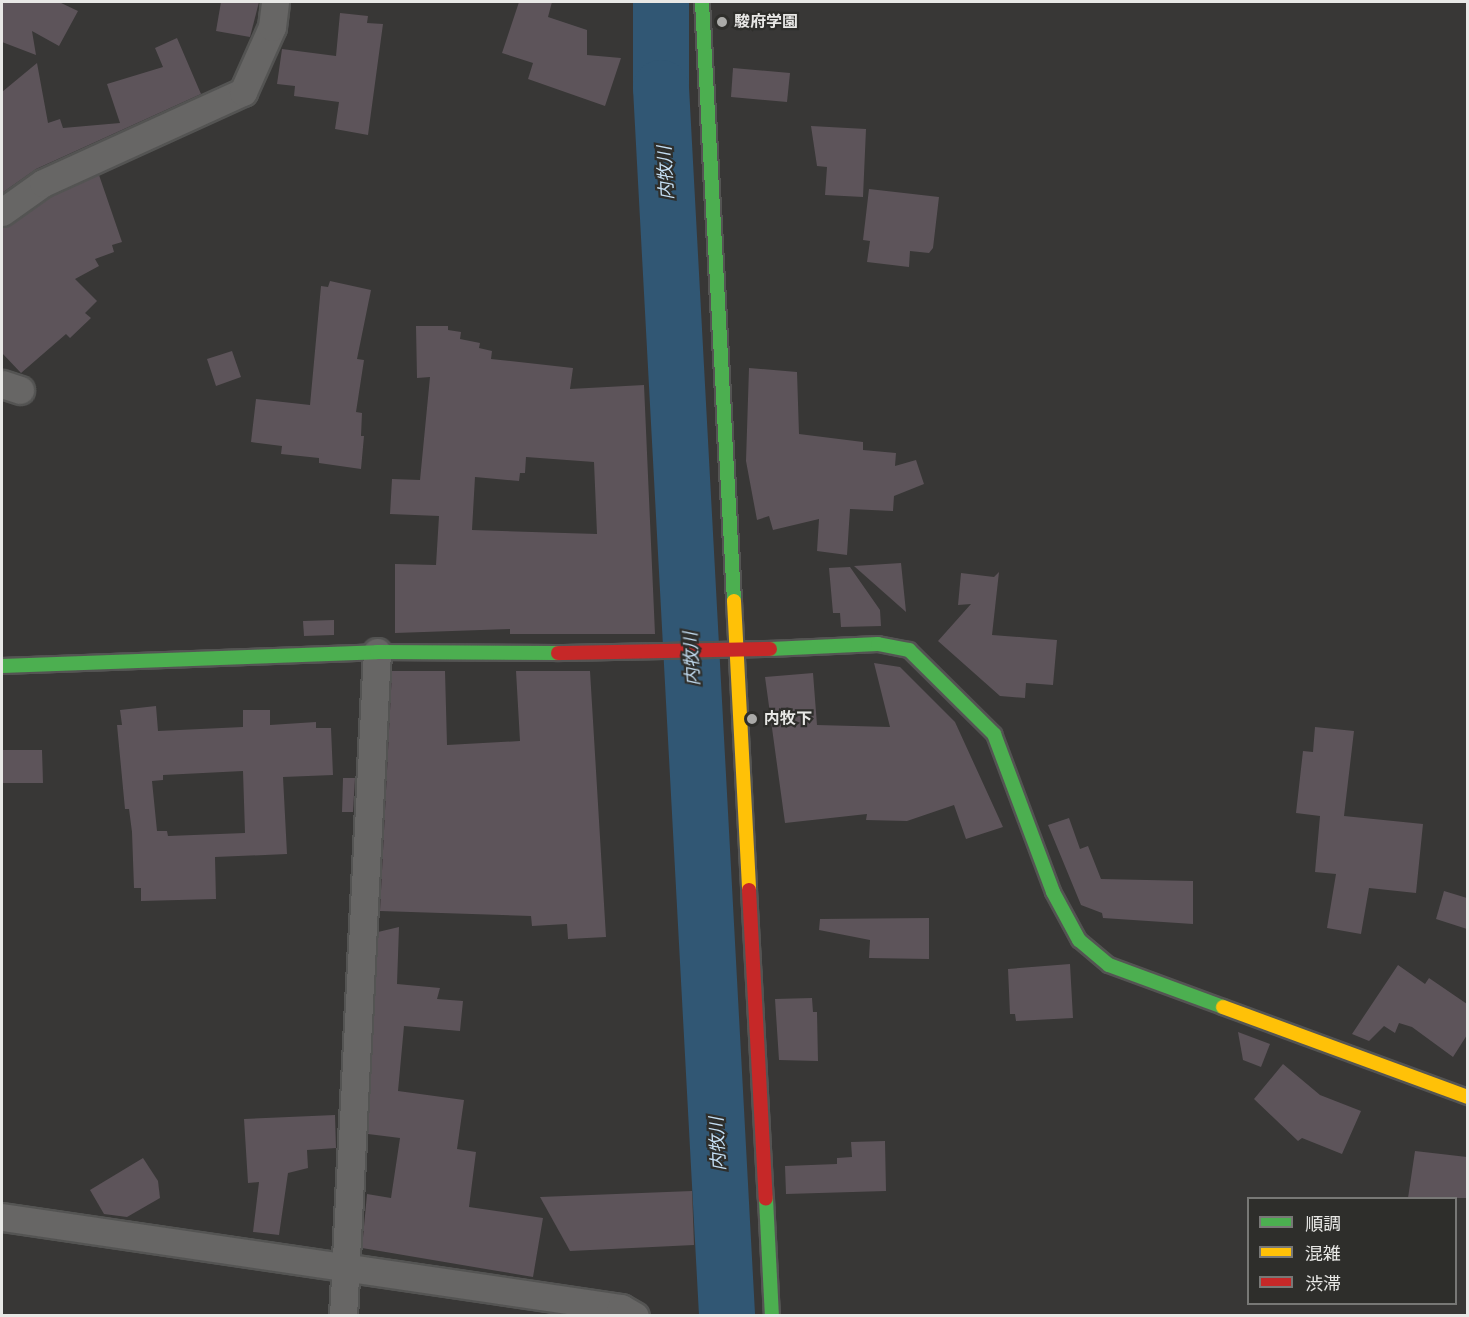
<!DOCTYPE html>
<html>
<head>
<meta charset="utf-8">
<style>
  body { margin:0 }
  #map { position:relative; width:1469px; height:1317px; overflow:hidden; background:#383736; font-family:Raleway,"Noto Sans JP",sans-serif }
  div>[style] { position:absolute }
  .river>* { height:56px; margin:-28px; padding:0 28px; transform-origin:28px; border-radius:28px; background:#315774 }
  .building>* { inset:0; background:#5d545a }
  .roads { filter:drop-shadow(2px 0 #545453) drop-shadow(-2px 0 #545453) drop-shadow(0 2px #545453) drop-shadow(0 -2px #545453) }
  .street>* { height:27px; margin:-13.5px; padding:0 13.5px; transform-origin:13.5px; border-radius:13.5px; background:#676665 }
  .fast>* { height:14px; margin:-7px; padding:0 7px; transform-origin:7px; border-radius:7px; background:#4caf50 }
  .slow>* { height:14px; margin:-7px; padding:0 7px; transform-origin:7px; border-radius:7px; background:#ffc107 }
  .jam>* { height:14px; margin:-7px; padding:0 7px; transform-origin:7px; border-radius:7px; background:#c62828 }
  .dots>* { width:16px; height:16px; translate:-50% -50%; box-sizing:border-box; border:3px solid #2e2e2b; border-radius:50% }
  span { translate:-50% -50%; white-space:nowrap; text-align:center; line-height:1.15; -webkit-text-stroke:4.5px #2e2e2b; paint-order:stroke }
  .poi-label { font-size:16px; color:#e8e8e6; font-weight:700 }
  .left { translate:0 -50%; text-align:left }
  .water-label { font-size:18px; color:#c4def3; font-style:italic }
  .frame { position:absolute; inset:0; border:3px solid #e8e8e6; pointer-events:none }
  .legend { position:absolute; left:1247px; top:1197px; width:210px; height:108px; box-sizing:border-box; background:#2e2e2b; border:2px solid #787876; margin:0; padding:8px 10px; list-style:none; font-size:18px; color:#e8e8e6 }
  .legend li { display:flex; align-items:center; gap:12px; height:30px }
  .legend b { width:30px; border:2px solid #787876 }
</style>
</head>
<body>
<div id="map">
  <div class="river">
    <i style="left:661px;top:2px;width:86px;rotate:90deg"></i>
    <i style="left:661px;top:88px;width:1230px;rotate:86.92deg"></i>
  </div>
  <div class="building">
    <i style="clip-path:polygon(2px 2px,59px 2px,78px 11px,59px 46px,32px 31px,36px 55px,2px 42px)"></i>
    <i style="clip-path:polygon(221px 2px,259px 2px,250px 37px,216px 31px)"></i>
    <i style="clip-path:polygon(519px 2px,552px 2px,548px 17px,587px 30px,587px 55px,621px 58px,605px 106px,528px 79px,533px 63px,502px 53px)"></i>
    <i style="clip-path:polygon(340px 13px,368px 16px,367px 23px,383px 24px,368px 135px,335px 129px,339px 102px,294px 96px,295px 86px,277px 84px,282px 49px,336px 56px)"></i>
    <i style="clip-path:polygon(177px 38px,201px 94px,36px 169px,2px 193px,2px 92px,37px 63px,48px 123px,60px 119px,63px 128px,120px 123px,107px 84px,163px 67px,155px 48px)"></i>
    <i style="clip-path:polygon(733px 68px,790px 73px,787px 102px,731px 97px)"></i>
    <i style="clip-path:polygon(811px 126px,866px 129px,863px 197px,825px 195px,827px 167px,817px 166px)"></i>
    <i style="clip-path:polygon(99px 175px,122px 242px,112px 245px,114px 252px,95px 259px,99px 266px,75px 279px,97px 301px,85px 313px,91px 318px,70px 338px,66px 334px,21px 373px,2px 353px,2px 227px,51px 197px)"></i>
    <i style="clip-path:polygon(869px 189px,939px 197px,933px 248px,929px 253px,910px 251px,909px 267px,867px 262px,870px 241px,863px 240px)"></i>
    <i style="clip-path:polygon(330px 281px,371px 290px,357px 359px,364px 360px,356px 412px,362px 413px,361px 436px,364px 436px,361px 469px,319px 463px,319px 458px,281px 454px,282px 446px,251px 442px,256px 399px,310px 405px,321px 286px,328px 287px)"></i>
    <i style="clip-path:polygon(evenodd,416px 326px,448px 326px,448px 330px,461px 332px,460px 339px,480px 343px,479px 348px,492px 351px,491px 359px,573px 368px,570px 389px,644px 385px,655px 634px,510px 634px,510px 629px,395px 633px,395px 564px,436px 565px,439px 516px,390px 514px,392px 479px,420px 480px,430px 377px,417px 378px,416px 326px,526px 457px,594px 462px,597px 534px,472px 530px,475px 477px,519px 481px,520px 473px,525px 473px,526px 457px)"></i>
    <i style="clip-path:polygon(232px 351px,241px 377px,216px 386px,207px 359px)"></i>
    <i style="clip-path:polygon(749px 368px,797px 372px,799px 434px,863px 442px,863px 450px,896px 453px,895px 466px,916px 460px,924px 484px,894px 496px,893px 511px,850px 509px,847px 555px,817px 551px,819px 519px,773px 530px,769px 516px,757px 520px,746px 461px)"></i>
    <i style="clip-path:polygon(901px 563px,906px 612px,854px 566px)"></i>
    <i style="clip-path:polygon(850px 567px,880px 610px,881px 626px,841px 627px,840px 613px,833px 613px,829px 568px)"></i>
    <i style="clip-path:polygon(999px 572px,992px 635px,1057px 640px,1053px 685px,1026px 683px,1025px 698px,1000px 696px,938px 641px,971px 604px,958px 605px,961px 573px,994px 577px)"></i>
    <i style="clip-path:polygon(334px 620px,334px 635px,304px 636px,303px 621px)"></i>
    <i style="clip-path:polygon(874px 663px,900px 667px,955px 722px,1003px 827px,966px 839px,954px 805px,907px 821px,866px 820px,867px 814px,785px 823px,765px 677px,813px 673px,817px 725px,890px 727px)"></i>
    <i style="clip-path:polygon(392px 671px,445px 671px,447px 745px,520px 741px,516px 671px,590px 671px,606px 937px,568px 939px,567px 924px,532px 926px,531px 916px,380px 911px)"></i>
    <i style="clip-path:polygon(evenodd,156px 706px,158px 731px,243px 727px,243px 710px,270px 710px,270px 725px,316px 722px,316px 728px,331px 728px,333px 775px,283px 777px,287px 854px,215px 857px,216px 899px,141px 901px,141px 888px,134px 888px,132px 832px,129px 809px,125px 809px,117px 725px,122px 725px,120px 710px,156px 706px,243px 771px,245px 833px,168px 836px,167px 831px,157px 831px,152px 781px,163px 780px,163px 775px,243px 771px)"></i>
    <i style="clip-path:polygon(1315px 727px,1354px 731px,1344px 816px,1423px 824px,1416px 893px,1369px 888px,1361px 934px,1327px 928px,1336px 874px,1315px 872px,1320px 816px,1296px 813px,1303px 751px,1313px 752px)"></i>
    <i style="clip-path:polygon(2px 750px,42px 750px,43px 783px,2px 783px)"></i>
    <i style="clip-path:polygon(343px 778px,355px 778px,353px 812px,342px 812px)"></i>
    <i style="clip-path:polygon(1069px 818px,1080px 849px,1088px 846px,1101px 879px,1193px 881px,1193px 924px,1103px 918px,1102px 913px,1081px 905px,1048px 825px)"></i>
    <i style="clip-path:polygon(1444px 891px,1467px 898px,1467px 929px,1436px 919px)"></i>
    <i style="clip-path:polygon(929px 918px,929px 959px,869px 958px,870px 940px,819px 930px,820px 919px)"></i>
    <i style="clip-path:polygon(399px 927px,397px 984px,440px 988px,437px 999px,463px 1001px,460px 1031px,404px 1026px,398px 1091px,464px 1100px,457px 1149px,476px 1152px,469px 1207px,543px 1218px,533px 1277px,362px 1248px,367px 1194px,391px 1198px,400px 1138px,368px 1134px,378px 932px)"></i>
    <i style="clip-path:polygon(1070px 964px,1073px 1018px,1016px 1021px,1015px 1014px,1010px 1014px,1008px 969px)"></i>
    <i style="clip-path:polygon(1398px 965px,1425px 984px,1429px 978px,1467px 1004px,1467px 1035px,1453px 1057px,1412px 1027px,1399px 1023px,1395px 1033px,1384px 1026px,1369px 1041px,1352px 1034px)"></i>
    <i style="clip-path:polygon(812px 998px,813px 1012px,817px 1012px,818px 1061px,779px 1060px,775px 999px)"></i>
    <i style="clip-path:polygon(1238px 1032px,1270px 1044px,1261px 1067px,1243px 1060px)"></i>
    <i style="clip-path:polygon(1283px 1064px,1320px 1095px,1361px 1111px,1342px 1154px,1302px 1138px,1298px 1141px,1254px 1099px)"></i>
    <i style="clip-path:polygon(335px 1115px,336px 1148px,307px 1150px,308px 1168px,288px 1173px,279px 1235px,253px 1232px,259px 1182px,248px 1183px,244px 1119px)"></i>
    <i style="clip-path:polygon(885px 1141px,886px 1191px,786px 1194px,785px 1166px,837px 1164px,837px 1158px,852px 1157px,851px 1142px)"></i>
    <i style="clip-path:polygon(1415px 1151px,1467px 1157px,1467px 1198px,1408px 1198px)"></i>
    <i style="clip-path:polygon(143px 1158px,158px 1181px,160px 1198px,127px 1217px,104px 1214px,90px 1190px)"></i>
    <i style="clip-path:polygon(692px 1191px,694px 1245px,570px 1251px,540px 1197px)"></i>
  </div>
  <div class="roads">
    <div class="street">
      <i style="left:2px;top:212px;width:50px;rotate:-35.3deg"></i>
      <i style="left:43px;top:183px;width:220px;rotate:-24.5deg"></i>
      <i style="left:243px;top:92px;width:71px;rotate:-66deg"></i>
      <i style="left:272px;top:27px;width:25px;rotate:-83deg"></i>
      <i style="left:2px;top:384px;width:19px;rotate:18deg"></i>
      <i style="left:2px;top:1217px;width:626px;rotate:8.36deg"></i>
      <i style="left:621px;top:1308px;width:16px;rotate:30deg"></i>
      <i style="left:343px;top:1316px;width:665px;rotate:-87.07deg"></i>
    </div>
    <div class="fast">
      <i style="left:702px;top:2px;width:600px;rotate:86.94deg"></i>
      <i style="left:770px;top:649px;width:108px;rotate:-2.7deg"></i>
      <i style="left:878px;top:644px;width:32px;rotate:11deg"></i>
      <i style="left:909px;top:650px;width:120px;rotate:44.7deg"></i>
      <i style="left:994px;top:734px;width:169px;rotate:69.5deg"></i>
      <i style="left:1053px;top:892px;width:55px;rotate:61.6deg"></i>
      <i style="left:1079px;top:940px;width:39px;rotate:40deg"></i>
      <i style="left:1109px;top:965px;width:121px;rotate:20.2deg"></i>
      <i style="left:2px;top:666px;width:375px;rotate:-2.1deg"></i>
      <i style="left:377px;top:652px;width:181px;rotate:0.3deg"></i>
      <i style="left:766px;top:1199px;width:117px;rotate:87.1deg"></i>
    </div>
    <div class="slow">
      <i style="left:734px;top:601px;width:289px;rotate:87deg"></i>
      <i style="left:1223px;top:1007px;width:261px;rotate:20.2deg"></i>
    </div>
    <div class="jam">
      <i style="left:558px;top:653px;width:212px;rotate:-1.1deg"></i>
      <i style="left:749px;top:890px;width:309px;rotate:86.9deg"></i>
    </div>
  </div>
  <div class="dots">
    <i style="left:722px;top:22px;background:#aaaaa8"></i>
    <i style="left:752px;top:719px;background:#aaaaa8"></i>
  </div>
  <div class="poi-label">
    <span class="left" style="left:734px;top:22px">駿府学園</span>
    <span class="left" style="left:764px;top:719px">内牧下</span>
  </div>
  <div class="water-label">
    <span style="left:666px;top:173px;rotate:-93deg">内牧川</span>
    <span style="left:692px;top:659px;rotate:-93deg">内牧川</span>
    <span style="left:718px;top:1144px;rotate:-93deg">内牧川</span>
  </div>
  <div class="frame"></div>
  <ul class="legend">
  <li><b style="height:8px;background:#4caf50"></b>順調</li>
  <li><b style="height:8px;background:#ffc107"></b>混雑</li>
  <li><b style="height:8px;background:#c62828"></b>渋滞</li>
  </ul>
</div>
</body>
</html>
